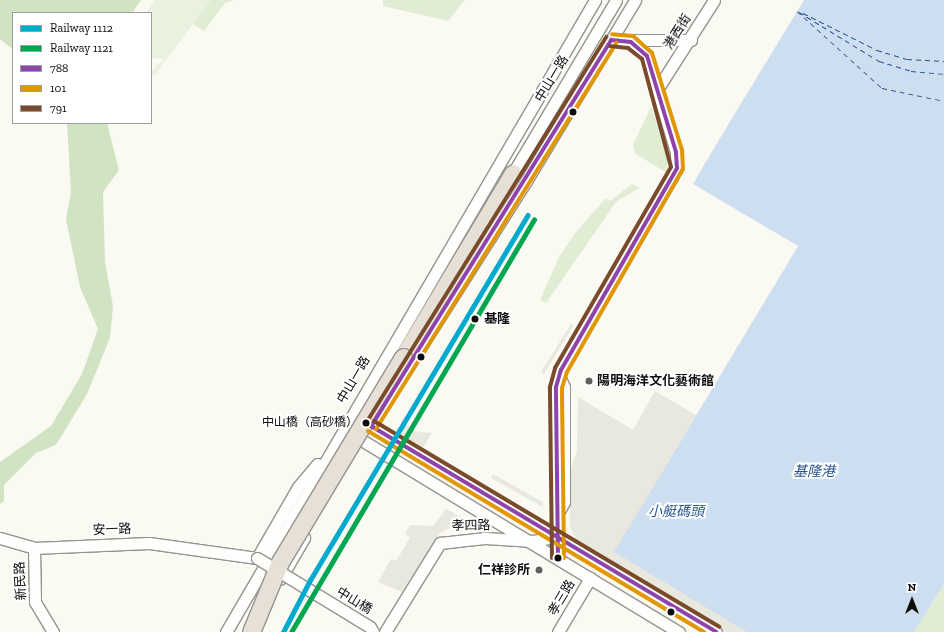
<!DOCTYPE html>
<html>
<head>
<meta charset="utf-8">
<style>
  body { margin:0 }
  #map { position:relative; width:944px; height:632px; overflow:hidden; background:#faf9f2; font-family:"Zilla Slab","Noto Sans TC",serif }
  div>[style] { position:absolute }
  .green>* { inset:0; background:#e0edd4 }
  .forest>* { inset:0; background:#d0e4c3 }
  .pitch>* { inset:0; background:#eaf1de }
  .plaza>* { inset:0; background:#e9e8de }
  .water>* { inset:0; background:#ccdeef }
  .pier>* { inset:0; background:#faf9f2 }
  .ferry>* { height:1px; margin-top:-0.5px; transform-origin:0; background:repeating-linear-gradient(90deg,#26538e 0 5px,transparent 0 9px) }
  .roads { filter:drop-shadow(1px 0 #949390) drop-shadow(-1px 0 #949390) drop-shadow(0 1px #949390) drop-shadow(0 -1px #949390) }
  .minor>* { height:11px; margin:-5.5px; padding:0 5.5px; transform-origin:5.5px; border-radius:5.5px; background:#fefefd }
  .highway>* { height:17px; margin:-8.5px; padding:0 8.5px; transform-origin:8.5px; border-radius:8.5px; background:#e6e0d7 }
  .bridges { filter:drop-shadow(1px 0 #949390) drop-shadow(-1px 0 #949390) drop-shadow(0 1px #949390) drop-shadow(0 -1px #949390) }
  .minor-bridge>* { height:11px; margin:-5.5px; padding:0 5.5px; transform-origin:5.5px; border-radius:5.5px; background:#fefefd }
  .highway-bridge>* { height:17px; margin:-8.5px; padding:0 8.5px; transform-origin:8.5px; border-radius:8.5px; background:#e6e0d7 }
  .bus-1>* { height:4px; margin:-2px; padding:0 2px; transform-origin:2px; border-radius:2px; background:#8e44ad }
  .bus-2>* { height:4px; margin:-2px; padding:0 2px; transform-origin:2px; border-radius:2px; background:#e09701 }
  .bus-3>* { height:4px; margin:-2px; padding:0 2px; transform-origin:2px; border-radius:2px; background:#7a4b2a }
  .rail-1>* { height:5px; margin:-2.5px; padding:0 2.5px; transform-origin:2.5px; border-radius:2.5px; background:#00a9ce }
  .rail-2>* { height:5px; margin:-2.5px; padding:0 2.5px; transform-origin:2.5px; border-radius:2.5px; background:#00a651 }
  .dots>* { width:11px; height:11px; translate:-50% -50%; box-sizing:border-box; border:2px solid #fff; border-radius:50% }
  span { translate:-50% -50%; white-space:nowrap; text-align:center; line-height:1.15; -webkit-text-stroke:4px #fff; paint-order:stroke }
  .bus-label { font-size:12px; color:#0d0d0d }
  .right { translate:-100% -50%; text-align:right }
  .street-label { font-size:13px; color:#0d0d0d }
  .stop-label { font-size:13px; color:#0d0d0d; font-weight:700 }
  .left { translate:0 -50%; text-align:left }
  .poi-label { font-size:13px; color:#0d0d0d; font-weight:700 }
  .water-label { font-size:14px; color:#26538e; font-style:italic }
  .legend { position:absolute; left:12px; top:12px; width:140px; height:112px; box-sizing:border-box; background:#fff; border:1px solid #9e9e9e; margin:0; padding:5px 7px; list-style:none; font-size:12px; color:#0d0d0d }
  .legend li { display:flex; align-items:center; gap:8px; height:20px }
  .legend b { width:20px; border:1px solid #9e9e9e }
  .north { position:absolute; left:892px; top:580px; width:40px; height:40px; -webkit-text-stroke:3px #fff; paint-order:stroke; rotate:0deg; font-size:11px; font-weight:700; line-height:16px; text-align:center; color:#0d0d0d }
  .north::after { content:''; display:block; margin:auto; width:14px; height:18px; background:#0d0d0d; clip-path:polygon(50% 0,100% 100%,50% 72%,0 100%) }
</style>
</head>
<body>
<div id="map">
  <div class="green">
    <i style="clip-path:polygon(206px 0,233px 0,225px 3px,204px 31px,191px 23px)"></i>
    <i style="clip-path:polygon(383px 0,465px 0,448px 21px,383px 6px)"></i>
    <i style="clip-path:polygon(651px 107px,668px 153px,667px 173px,636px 154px,633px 145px)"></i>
    <i style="clip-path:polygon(632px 184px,639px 188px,616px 202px,546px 303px,540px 300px,559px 257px,576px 232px,606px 198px,610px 201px)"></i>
    <i style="clip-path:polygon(944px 584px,944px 632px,914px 632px)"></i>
  </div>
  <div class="forest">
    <i style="clip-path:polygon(0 0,141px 0,132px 13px,13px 13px,13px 49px,0 39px)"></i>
    <i style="clip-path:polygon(67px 123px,107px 123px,119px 170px,103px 192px,105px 262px,113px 306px,110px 338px,87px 394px,56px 445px,36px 453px,4px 485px,4px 501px,0 504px,0 462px,51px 426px,82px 374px,98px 329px,80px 287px,66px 219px,71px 192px)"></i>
  </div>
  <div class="pitch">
    <i style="clip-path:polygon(155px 0,211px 0,154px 76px,151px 73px,163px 59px,151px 58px,151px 13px,146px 13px)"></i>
  </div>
  <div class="plaza">
    <i style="clip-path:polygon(571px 324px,574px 325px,544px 374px,541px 372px)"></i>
    <i style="clip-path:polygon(655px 391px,696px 415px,624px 536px,829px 632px,726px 632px,578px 543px,570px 527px,569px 474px,577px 450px,578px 397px,633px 430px)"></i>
    <i style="clip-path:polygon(401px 421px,416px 432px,432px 433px,422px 449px,402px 437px)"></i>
    <i style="clip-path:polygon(493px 474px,543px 502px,543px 507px,491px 478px)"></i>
    <i style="clip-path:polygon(446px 509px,473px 524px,471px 527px,450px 528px,440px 533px,402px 592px,378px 582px,391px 559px,396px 561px,410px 538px,405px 534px,410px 525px,433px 526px)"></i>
  </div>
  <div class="water">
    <i style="clip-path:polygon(804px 0,944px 0,944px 584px,914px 632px,747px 632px,614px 552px,798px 246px,692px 184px)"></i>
  </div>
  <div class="pier">
    <i style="clip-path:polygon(801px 0,693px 184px,798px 246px,696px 415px,795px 247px,691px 184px)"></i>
  </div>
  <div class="ferry">
    <i style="left:797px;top:11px;width:115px;rotate:42.2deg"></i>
    <i style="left:882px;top:88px;width:63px;rotate:11.8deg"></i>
    <i style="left:799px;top:12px;width:94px;rotate:31.5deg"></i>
    <i style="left:879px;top:61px;width:34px;rotate:17deg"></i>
    <i style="left:911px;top:71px;width:33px;rotate:5deg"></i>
    <i style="left:803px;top:13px;width:83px;rotate:26.6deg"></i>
    <i style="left:877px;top:50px;width:31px;rotate:17deg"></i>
    <i style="left:907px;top:59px;width:37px;rotate:3deg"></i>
  </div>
  <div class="roads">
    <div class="minor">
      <i style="left:611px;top:40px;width:80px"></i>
      <i style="left:658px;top:88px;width:104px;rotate:-57.5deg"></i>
      <i style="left:513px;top:173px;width:201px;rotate:-59.2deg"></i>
      <i style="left:365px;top:422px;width:409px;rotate:30.9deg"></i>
      <i style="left:373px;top:422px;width:285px;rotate:-57.6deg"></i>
      <i style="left:526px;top:181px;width:211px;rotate:-58.9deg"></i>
      <i style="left:350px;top:433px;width:385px;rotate:31.2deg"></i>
      <i style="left:559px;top:511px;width:10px;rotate:-61deg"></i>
      <i style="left:564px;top:502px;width:115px;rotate:-90deg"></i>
      <i style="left:564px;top:387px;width:10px;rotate:-114deg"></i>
      <i style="left:0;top:538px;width:35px;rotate:16deg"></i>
      <i style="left:34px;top:548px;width:115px;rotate:-2.5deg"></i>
      <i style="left:149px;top:543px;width:109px;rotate:7.9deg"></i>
      <i style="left:257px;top:558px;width:82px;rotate:-60deg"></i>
      <i style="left:298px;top:487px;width:30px;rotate:-50deg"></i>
      <i style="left:34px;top:548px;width:54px;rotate:88.9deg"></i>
      <i style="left:35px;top:602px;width:35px;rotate:59deg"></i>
      <i style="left:558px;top:558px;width:171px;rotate:-90.7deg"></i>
      <i style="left:556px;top:387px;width:18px;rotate:-74deg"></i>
      <i style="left:561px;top:370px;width:233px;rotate:-60.1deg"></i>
      <i style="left:677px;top:168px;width:16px;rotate:-94deg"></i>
      <i style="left:676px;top:152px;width:100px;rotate:-106.8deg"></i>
      <i style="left:647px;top:56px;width:21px;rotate:-139deg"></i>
      <i style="left:280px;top:579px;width:48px;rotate:-59.7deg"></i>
      <i style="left:226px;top:632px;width:732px;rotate:-59.72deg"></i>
      <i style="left:385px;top:632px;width:105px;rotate:-58.3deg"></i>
      <i style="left:440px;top:543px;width:45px;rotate:-6.3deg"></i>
      <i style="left:485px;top:538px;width:48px;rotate:3.6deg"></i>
      <i style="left:533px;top:541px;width:26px;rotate:-11deg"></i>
      <i style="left:558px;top:632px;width:63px;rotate:-59.3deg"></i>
    </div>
    <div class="highway">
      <i style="left:403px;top:357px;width:214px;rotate:-59.1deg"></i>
    </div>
  </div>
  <div class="bridges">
    <div class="minor-bridge">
      <i style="left:257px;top:558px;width:132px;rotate:31.4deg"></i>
      <i style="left:370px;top:627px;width:6px;rotate:59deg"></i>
    </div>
    <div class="highway-bridge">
      <i style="left:251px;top:632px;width:76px;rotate:-67.5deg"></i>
      <i style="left:280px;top:562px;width:239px;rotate:-59deg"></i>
    </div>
  </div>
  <div class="bus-1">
    <i style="left:371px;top:426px;width:455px;rotate:-58.1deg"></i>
    <i style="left:371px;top:426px;width:402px;rotate:30.8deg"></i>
    <i style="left:558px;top:558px;width:171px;rotate:-90.7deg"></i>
    <i style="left:556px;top:387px;width:18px;rotate:-74deg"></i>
    <i style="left:561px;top:370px;width:233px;rotate:-60.1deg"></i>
    <i style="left:677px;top:168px;width:16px;rotate:-94deg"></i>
    <i style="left:676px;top:152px;width:100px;rotate:-106.8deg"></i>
    <i style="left:647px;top:56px;width:21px;rotate:-139deg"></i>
    <i style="left:631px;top:42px;width:20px;rotate:-174deg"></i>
  </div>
  <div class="bus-2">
    <i style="left:376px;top:429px;width:455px;rotate:-58.1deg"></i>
    <i style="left:368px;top:431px;width:392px;rotate:30.9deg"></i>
    <i style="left:564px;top:558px;width:170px;rotate:-90.7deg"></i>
    <i style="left:562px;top:388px;width:17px;rotate:-73deg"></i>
    <i style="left:567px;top:372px;width:234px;rotate:-60.3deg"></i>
    <i style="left:683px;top:169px;width:19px;rotate:-93deg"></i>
    <i style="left:682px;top:150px;width:102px;rotate:-107.2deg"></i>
    <i style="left:652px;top:53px;width:25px;rotate:-138deg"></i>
    <i style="left:633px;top:36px;width:21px;rotate:-175deg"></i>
  </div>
  <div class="bus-3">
    <i style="left:374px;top:421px;width:402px;rotate:30.8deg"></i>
    <i style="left:366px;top:423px;width:455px;rotate:-58.1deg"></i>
    <i style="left:552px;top:558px;width:171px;rotate:-90.7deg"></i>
    <i style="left:550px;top:387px;width:20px;rotate:-75deg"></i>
    <i style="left:555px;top:368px;width:232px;rotate:-60deg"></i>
    <i style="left:671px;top:167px;width:112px;rotate:-105deg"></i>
    <i style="left:642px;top:59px;width:18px;rotate:-142deg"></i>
    <i style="left:628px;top:48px;width:18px;rotate:-174deg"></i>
  </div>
  <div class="rail-1">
    <i style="left:283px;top:632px;width:59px;rotate:-62.6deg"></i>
    <i style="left:310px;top:580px;width:425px;rotate:-59.2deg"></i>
  </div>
  <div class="rail-2">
    <i style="left:291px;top:632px;width:479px;rotate:-59.5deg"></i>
  </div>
  <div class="dots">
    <i style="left:573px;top:112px;background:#0d0d0d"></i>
    <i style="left:475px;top:319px;background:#0d0d0d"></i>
    <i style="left:421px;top:357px;background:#0d0d0d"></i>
    <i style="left:589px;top:381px;background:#60605d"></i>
    <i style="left:366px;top:423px;background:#0d0d0d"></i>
    <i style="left:558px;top:558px;background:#0d0d0d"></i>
    <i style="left:539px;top:570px;background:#60605d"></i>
    <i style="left:671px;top:612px;background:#0d0d0d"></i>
  </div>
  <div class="bus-label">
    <span class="right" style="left:358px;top:423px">中山橋（高砂橋）</span>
  </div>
  <div class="street-label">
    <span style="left:678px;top:32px;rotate:-58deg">港西街</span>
    <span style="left:552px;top:79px;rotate:-59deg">中山一路</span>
    <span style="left:354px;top:380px;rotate:-60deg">中山一路</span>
    <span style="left:471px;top:526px;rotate:-1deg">孝四路</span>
    <span style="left:112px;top:530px;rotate:-2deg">安一路</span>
    <span style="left:21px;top:581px;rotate:-93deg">新民路</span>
    <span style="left:562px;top:598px;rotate:-59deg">孝三路</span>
    <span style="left:354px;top:601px;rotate:31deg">中山橋</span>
  </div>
  <div class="stop-label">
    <span class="left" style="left:484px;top:319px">基隆</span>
  </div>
  <div class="poi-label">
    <span class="left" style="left:597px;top:381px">陽明海洋文化藝術館</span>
    <span class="right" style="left:530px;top:570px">仁祥診所</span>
  </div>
  <div class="water-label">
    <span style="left:814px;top:472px">基隆港</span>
    <span style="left:676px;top:512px">小艇碼頭</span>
  </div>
  <ul class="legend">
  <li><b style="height:5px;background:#00a9ce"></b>Railway 1112</li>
  <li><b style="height:5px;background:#00a651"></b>Railway 1121</li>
  <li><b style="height:5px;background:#8e44ad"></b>788</li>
  <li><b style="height:5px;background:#e09701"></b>101</li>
  <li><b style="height:5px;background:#7a4b2a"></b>791</li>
  </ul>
  <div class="north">N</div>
</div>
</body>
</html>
